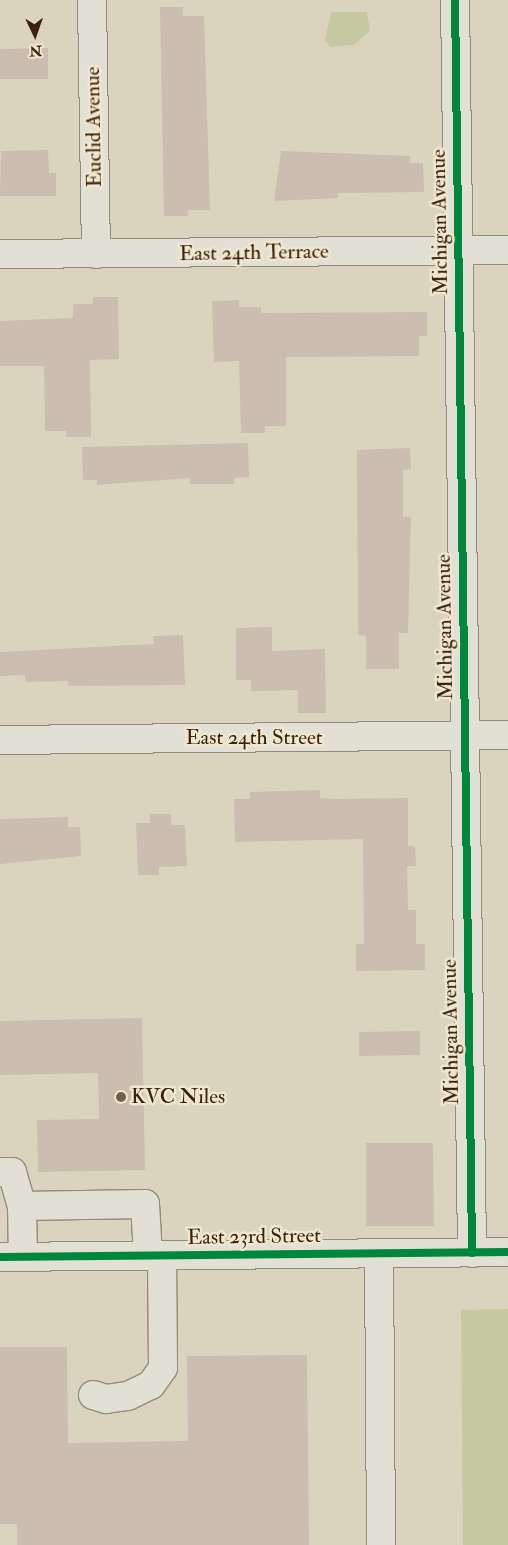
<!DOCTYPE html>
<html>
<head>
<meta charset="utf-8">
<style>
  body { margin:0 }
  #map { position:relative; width:508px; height:1545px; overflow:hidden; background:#dad4bf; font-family:"IM FELL Double Pica",serif }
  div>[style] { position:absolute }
  .green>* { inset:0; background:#c6c8a2 }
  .building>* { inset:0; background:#cbbdb0 }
  .roads { filter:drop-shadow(1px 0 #928b7e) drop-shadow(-1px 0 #928b7e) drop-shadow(0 1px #928b7e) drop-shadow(0 -1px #928b7e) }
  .minor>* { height:28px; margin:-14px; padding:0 14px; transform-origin:14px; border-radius:14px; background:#e2dfd5 }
  .cycleway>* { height:8px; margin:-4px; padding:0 4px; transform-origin:4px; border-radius:4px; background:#00873e }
  .dots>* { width:14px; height:14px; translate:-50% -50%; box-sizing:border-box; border:2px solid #efe7ce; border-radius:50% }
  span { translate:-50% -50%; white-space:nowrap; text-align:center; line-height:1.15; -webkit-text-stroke:5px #efe7ce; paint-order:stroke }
  .street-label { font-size:21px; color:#3b2010 }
  .poi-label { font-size:21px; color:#3b2010 }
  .left { translate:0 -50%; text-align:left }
  .north { position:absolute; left:10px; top:10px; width:50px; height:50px; -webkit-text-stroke:4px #efe7ce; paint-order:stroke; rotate:177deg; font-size:14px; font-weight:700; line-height:20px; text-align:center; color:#3b2010 }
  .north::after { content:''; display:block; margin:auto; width:18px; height:22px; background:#3b2010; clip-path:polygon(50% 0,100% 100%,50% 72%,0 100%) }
</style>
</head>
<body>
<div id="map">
  <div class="green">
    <i style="clip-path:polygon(331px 12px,367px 12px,370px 31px,354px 45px,330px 47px,325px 40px)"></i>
    <i style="clip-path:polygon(508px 1309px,508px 1545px,463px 1545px,461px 1310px)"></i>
  </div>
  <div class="building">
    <i style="clip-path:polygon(160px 7px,183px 7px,183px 16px,204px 16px,210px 210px,188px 210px,188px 216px,164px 216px)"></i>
    <i style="clip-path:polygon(48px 48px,48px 79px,0 79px,0 49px)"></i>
    <i style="clip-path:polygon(48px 150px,49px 173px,56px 173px,56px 196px,0 196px,1px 151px)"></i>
    <i style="clip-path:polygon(281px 151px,410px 156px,410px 163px,423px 163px,424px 192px,338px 193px,338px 198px,274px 201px)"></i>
    <i style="clip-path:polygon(93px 297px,118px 297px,119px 359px,90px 360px,91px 437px,66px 437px,66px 431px,45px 431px,44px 366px,0 366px,0 321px,73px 318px,73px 304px,93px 304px)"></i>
    <i style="clip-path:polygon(239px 300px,239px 307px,261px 307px,261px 313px,427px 312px,427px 336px,419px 336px,419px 356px,286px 357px,286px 426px,265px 426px,265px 433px,241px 433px,239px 361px,214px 362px,212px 301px)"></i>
    <i style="clip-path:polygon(248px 443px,249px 477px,234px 478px,234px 484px,190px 484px,190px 478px,97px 485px,97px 480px,83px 480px,82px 447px)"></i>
    <i style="clip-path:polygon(410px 448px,411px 469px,403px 470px,403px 517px,411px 517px,408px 633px,399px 633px,399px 669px,366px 669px,366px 636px,358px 635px,357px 450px)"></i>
    <i style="clip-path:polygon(272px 627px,272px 651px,325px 649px,326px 713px,298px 713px,298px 690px,251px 691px,251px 680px,236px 680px,236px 628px)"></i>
    <i style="clip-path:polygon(183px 635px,185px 685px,68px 686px,68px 681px,25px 682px,25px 675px,0 676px,0 652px,154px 644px,153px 636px)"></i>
    <i style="clip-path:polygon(320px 790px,320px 798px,336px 799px,408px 798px,408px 846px,415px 846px,416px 866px,407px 866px,408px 910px,416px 910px,416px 944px,425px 944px,425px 970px,356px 971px,356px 944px,364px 944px,363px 839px,235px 842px,234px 799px,250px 799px,250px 792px)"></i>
    <i style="clip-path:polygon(150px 814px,171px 814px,171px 825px,185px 825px,187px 866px,159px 867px,159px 875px,138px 875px,136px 823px,150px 823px)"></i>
    <i style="clip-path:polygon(68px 817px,68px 827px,80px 827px,81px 856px,0 864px,0 819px)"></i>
    <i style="clip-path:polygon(142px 1018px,145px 1170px,38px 1172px,37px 1120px,99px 1119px,98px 1073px,0 1075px,0 1021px)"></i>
    <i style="clip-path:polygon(420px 1031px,420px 1055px,359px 1056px,359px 1032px)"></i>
    <i style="clip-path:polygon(366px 1143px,433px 1143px,434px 1226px,366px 1226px)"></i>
    <i style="clip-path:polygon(0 1347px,67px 1347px,68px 1443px,188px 1441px,187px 1356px,307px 1355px,309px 1545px,17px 1545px,17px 1524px,0 1524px)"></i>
  </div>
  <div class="roads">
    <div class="minor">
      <i style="left:92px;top:0;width:254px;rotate:89.1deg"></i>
      <i style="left:455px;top:0;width:1253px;rotate:89.22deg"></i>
      <i style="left:0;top:254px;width:508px;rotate:-0.45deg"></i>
      <i style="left:0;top:740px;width:508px;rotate:-0.56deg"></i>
      <i style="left:0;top:1172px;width:12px"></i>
      <i style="left:12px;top:1172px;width:35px;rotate:74deg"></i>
      <i style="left:22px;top:1206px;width:123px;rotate:-0.9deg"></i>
      <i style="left:145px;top:1204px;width:51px;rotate:86.6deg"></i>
      <i style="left:22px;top:1206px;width:50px;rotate:88.9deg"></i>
      <i style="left:379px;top:1253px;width:292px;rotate:89.6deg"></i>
      <i style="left:0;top:1257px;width:508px;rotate:-0.56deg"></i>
      <i style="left:93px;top:1395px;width:14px;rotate:17deg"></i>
      <i style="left:106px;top:1399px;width:22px;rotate:-8deg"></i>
      <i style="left:128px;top:1396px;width:25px;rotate:-26deg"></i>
      <i style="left:151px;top:1385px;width:21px;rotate:-55deg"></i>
      <i style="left:163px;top:1368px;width:113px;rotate:-90.5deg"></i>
    </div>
  </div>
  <div class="cycleway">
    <i style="left:455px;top:0;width:1253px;rotate:89.22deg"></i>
    <i style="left:0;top:1257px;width:508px;rotate:-0.56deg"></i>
  </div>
  <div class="dots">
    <i style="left:121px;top:1097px;background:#735f4d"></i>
  </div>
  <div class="street-label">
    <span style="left:94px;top:127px;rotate:-91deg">Euclid Avenue</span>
    <span style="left:440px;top:222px;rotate:-91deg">Michigan Avenue</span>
    <span style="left:254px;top:253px;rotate:-1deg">East 24th Terrace</span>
    <span style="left:445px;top:627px;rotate:-91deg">Michigan Avenue</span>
    <span style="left:254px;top:738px">East 24th Street</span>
    <span style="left:451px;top:1032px;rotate:-91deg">Michigan Avenue</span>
    <span style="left:254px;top:1237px;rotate:-1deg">East 23rd Street</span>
  </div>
  <div class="poi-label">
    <span class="left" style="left:131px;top:1097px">KVC Niles</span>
  </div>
  <div class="north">N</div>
</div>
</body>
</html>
